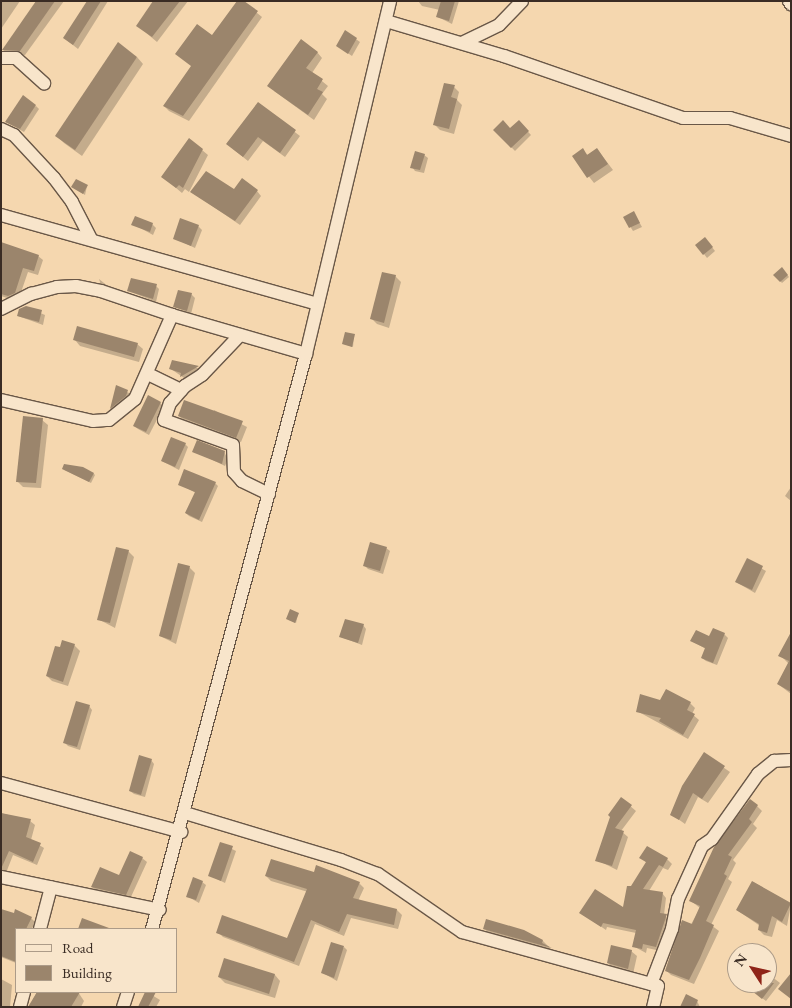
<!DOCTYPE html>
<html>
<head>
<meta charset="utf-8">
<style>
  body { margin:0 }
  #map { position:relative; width:792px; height:1008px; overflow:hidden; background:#f5d7af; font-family:"EB Garamond",serif }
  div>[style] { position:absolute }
  .shadow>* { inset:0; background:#0003 }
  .building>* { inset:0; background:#9b856c }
  .roads { filter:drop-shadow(1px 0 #695747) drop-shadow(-1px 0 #695747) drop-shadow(0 1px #695747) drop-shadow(0 -1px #695747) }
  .minor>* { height:12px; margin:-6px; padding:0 6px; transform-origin:6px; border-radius:6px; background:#f8e5cb }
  span { translate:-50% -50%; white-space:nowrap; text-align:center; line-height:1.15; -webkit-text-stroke:4.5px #f8e5cb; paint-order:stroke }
  .frame { position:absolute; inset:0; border:2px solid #3a2c24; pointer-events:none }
  .legend { position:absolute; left:15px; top:928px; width:162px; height:65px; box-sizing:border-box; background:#f8e5cb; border:1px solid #ac9b88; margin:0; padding:6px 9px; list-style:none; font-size:15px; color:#3a2c24 }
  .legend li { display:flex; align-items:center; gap:10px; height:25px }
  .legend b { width:25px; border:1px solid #ac9b88 }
  .north { position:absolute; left:727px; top:943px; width:50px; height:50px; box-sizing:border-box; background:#f8e5cb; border:1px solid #ac9b88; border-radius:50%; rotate:305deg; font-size:14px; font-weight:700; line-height:20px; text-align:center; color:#3a2c24 }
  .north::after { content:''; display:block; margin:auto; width:18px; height:22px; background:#8f2418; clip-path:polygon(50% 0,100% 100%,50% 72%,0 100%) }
</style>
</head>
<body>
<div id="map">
  <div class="shadow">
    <i style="clip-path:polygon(1px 1px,20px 1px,1px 29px)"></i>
    <i style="clip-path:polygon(37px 1px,64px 1px,25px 55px,8px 54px,3px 50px)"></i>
    <i style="clip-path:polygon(88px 1px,108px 1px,78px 49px,64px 38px)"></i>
    <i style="clip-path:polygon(156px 1px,188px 1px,157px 42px,138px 26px)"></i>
    <i style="clip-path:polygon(242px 1px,262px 17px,189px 121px,169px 111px,164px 106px)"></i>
    <i style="clip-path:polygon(418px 1px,459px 1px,452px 24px,438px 17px,440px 10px,422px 6px)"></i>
    <i style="clip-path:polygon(346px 32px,360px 42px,352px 56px,337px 46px)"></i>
    <i style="clip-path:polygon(317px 52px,322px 58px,312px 73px,328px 86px,322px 94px,327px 99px,314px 120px,274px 91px)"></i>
    <i style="clip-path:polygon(137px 57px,143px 64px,82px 156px,64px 143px,57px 136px)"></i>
    <i style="clip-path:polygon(454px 87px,459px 92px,457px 100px,462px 105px,454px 134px,440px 130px,434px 124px)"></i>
    <i style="clip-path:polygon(258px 104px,300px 136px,285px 157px,263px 141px,248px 161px,233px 149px)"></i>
    <i style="clip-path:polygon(36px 106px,39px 109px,24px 132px,6px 122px)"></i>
    <i style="clip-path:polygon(519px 122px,531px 135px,515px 151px,495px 130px,510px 130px)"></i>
    <i style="clip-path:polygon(597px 149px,613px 170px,594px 183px,573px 156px,582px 150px,588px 155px)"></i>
    <i style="clip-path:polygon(202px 150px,208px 155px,189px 192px,185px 189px,182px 193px,163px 177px)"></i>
    <i style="clip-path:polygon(424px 155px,428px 158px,424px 173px,415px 171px,412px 167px)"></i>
    <i style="clip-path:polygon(87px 186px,85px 195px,74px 188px)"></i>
    <i style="clip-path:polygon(234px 191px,257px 191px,261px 196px,240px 225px,192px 192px)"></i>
    <i style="clip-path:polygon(634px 213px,642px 227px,633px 231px,625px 218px)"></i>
    <i style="clip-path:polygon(133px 224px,152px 224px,156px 228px,153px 235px)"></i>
    <i style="clip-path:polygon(198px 226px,202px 230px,195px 248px,174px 238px)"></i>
    <i style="clip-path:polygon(708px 242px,715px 251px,707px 258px,704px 254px)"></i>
    <i style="clip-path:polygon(38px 256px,43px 260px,38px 275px,28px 272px,19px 298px,13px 300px,1px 296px,1px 277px)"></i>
    <i style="clip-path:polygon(782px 269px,789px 277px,782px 283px,775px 275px)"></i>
    <i style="clip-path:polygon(395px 276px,401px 282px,389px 328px,377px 324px,372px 319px)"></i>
    <i style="clip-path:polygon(99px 279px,109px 287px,101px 285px)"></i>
    <i style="clip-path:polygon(156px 286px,159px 289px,156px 302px,129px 291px)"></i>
    <i style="clip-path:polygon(191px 294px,195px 298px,191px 314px,175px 307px)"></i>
    <i style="clip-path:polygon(26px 307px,45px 315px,43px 325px,18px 316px)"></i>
    <i style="clip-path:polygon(354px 335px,353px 347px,344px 344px)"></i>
    <i style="clip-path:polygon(75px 340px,137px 344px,143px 349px,139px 362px,80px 346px)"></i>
    <i style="clip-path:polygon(173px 361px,198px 368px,201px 370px,187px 380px,171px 369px)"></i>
    <i style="clip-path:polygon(117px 387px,131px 394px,114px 411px,111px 409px)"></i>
    <i style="clip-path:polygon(160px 403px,164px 406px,149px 435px,138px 429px,134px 426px)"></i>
    <i style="clip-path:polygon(214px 410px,247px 427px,241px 442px,184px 421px,179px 416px,213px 414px)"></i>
    <i style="clip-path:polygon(42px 420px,48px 425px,41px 488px,23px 487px,17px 481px)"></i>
    <i style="clip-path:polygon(185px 444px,188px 447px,179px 470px,162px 461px)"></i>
    <i style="clip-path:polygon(194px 451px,224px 452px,228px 459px,225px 466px)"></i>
    <i style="clip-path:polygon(65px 465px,94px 474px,95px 475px,91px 483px,65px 470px)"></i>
    <i style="clip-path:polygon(215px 483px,218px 486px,202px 522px,189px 516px,186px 513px,196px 493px,179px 484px)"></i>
    <i style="clip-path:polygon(791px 487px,791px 501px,785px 496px)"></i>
    <i style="clip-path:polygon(386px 548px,390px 551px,383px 574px,368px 569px,365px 566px)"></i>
    <i style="clip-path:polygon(128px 551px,134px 557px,115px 628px,98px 619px)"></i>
    <i style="clip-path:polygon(747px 560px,766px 571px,755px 593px,736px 582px)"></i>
    <i style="clip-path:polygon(189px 567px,195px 573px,176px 644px,160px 636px)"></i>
    <i style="clip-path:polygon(298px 614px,296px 623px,289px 620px)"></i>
    <i style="clip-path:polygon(363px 625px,366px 629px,362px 645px,341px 637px)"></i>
    <i style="clip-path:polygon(724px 634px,728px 638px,717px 665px,706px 661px,702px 658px,706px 649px,692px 641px)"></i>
    <i style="clip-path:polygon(791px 635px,791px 694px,778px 684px,789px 664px,780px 655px)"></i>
    <i style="clip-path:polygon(74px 645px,80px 651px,68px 686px,52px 681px,47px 676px,61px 649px)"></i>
    <i style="clip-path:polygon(661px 701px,690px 703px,695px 708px,692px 714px,699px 720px,688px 739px,637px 711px)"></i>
    <i style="clip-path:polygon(89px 706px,92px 710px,80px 750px,68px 746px,65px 743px)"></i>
    <i style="clip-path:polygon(704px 754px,730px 772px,708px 803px,698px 797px,685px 824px,671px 814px)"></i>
    <i style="clip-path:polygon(151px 760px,154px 764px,145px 797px,134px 794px,130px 791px)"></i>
    <i style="clip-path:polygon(622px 799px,636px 811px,621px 831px,628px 837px,617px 870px,597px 860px)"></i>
    <i style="clip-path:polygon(757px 806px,762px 811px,753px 824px,757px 828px,733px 860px,736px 863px,728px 879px,732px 882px,711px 925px,719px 931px,694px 984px,671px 975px,666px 970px,700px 908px,691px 901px)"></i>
    <i style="clip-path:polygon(1px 813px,30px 821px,35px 825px,31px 840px,44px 848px,37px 865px,13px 855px,6px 873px,1px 874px)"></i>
    <i style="clip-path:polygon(220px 843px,236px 851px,225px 883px,209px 875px)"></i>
    <i style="clip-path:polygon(142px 858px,147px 862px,130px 899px,97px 892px,92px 887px,120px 877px)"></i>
    <i style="clip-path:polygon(641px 858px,667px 859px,672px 864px,668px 870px,663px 868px,649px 891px,662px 893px,666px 898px,664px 915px,670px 920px,661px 951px,647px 948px,646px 953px,633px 946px,636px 933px,607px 927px,606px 930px,581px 913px,624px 909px,631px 888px,647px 863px)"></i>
    <i style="clip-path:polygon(315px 874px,359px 883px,364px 888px,358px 901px,397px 910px,402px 915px,398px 929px,351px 918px,344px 936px,315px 924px,299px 966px,223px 937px,218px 932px,288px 939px,308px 892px,271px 881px,266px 876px)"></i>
    <i style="clip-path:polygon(202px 882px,206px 885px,199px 903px,187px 896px)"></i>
    <i style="clip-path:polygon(753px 882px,791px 904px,787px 926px,777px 920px,772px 937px,764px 935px,759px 930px,760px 926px,737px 910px)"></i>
    <i style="clip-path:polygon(1px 911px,31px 918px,35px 922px,32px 929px,16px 929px,16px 963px,1px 957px)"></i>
    <i style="clip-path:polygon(484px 929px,543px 941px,552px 950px,488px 932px)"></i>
    <i style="clip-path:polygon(344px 947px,347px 950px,337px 981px,323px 973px)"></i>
    <i style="clip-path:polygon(631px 951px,637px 956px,633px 974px,613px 969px,608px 963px)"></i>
    <i style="clip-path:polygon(225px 960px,275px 975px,280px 981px,275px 998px,225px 983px,219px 977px)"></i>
    <i style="clip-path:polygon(767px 973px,780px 983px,766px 1001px,757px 994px,759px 983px,767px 983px)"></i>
    <i style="clip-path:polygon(1px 979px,12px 985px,10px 1007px,1px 1007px)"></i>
    <i style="clip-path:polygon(37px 992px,78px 992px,84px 1001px,81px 1007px,29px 1007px)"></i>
    <i style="clip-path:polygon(147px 992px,160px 1000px,156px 1007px,140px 1007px)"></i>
    <i style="clip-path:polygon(697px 1001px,700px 1007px,681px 1007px)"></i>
  </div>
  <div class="building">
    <i style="clip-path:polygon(36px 1px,55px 1px,20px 51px,2px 50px)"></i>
    <i style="clip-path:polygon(87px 1px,101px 1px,73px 45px,63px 38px)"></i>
    <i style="clip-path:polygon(153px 1px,180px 1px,152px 37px,136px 26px)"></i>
    <i style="clip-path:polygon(237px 1px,244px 1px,258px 11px,183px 116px,163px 106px,191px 66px,175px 54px,197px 24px,212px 35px)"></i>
    <i style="clip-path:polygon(441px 1px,455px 1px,449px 21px,436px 17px)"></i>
    <i style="clip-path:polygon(345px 30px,357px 38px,348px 54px,336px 46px)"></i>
    <i style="clip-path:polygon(301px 39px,318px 52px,306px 68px,323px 79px,317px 89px,323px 92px,308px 115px,267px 86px)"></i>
    <i style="clip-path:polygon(118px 42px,137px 57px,75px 150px,55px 136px)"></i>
    <i style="clip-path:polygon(444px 83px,455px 85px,451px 97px,457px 99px,449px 129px,433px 125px)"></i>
    <i style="clip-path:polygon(23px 95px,36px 105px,20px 129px,5px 122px)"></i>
    <i style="clip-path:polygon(258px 102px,296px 130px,280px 153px,258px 137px,243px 157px,226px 144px)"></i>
    <i style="clip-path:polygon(503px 120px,510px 128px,519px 120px,529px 131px,511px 148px,493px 130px)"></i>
    <i style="clip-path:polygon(189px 138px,203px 149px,183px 188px,179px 185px,176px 188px,161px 177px)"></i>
    <i style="clip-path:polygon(583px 148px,587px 155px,597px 148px,608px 164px,587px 178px,572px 156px)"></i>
    <i style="clip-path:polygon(415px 151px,425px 154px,420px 170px,410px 168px)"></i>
    <i style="clip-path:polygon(206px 171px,234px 189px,242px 178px,258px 190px,235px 221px,190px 192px)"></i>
    <i style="clip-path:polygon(76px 179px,88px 185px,83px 194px,71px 187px)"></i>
    <i style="clip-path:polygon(634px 211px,640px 223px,629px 228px,623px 217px)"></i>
    <i style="clip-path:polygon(135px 216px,153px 223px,150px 232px,131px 225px)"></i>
    <i style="clip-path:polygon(180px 218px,199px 225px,191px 246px,173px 239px)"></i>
    <i style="clip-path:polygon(705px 237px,713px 247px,703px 255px,695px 245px)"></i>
    <i style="clip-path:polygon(1px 242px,39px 255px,34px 271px,23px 268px,15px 293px,8px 296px,1px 294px)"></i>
    <i style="clip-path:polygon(782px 267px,788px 275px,780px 282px,773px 275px)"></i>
    <i style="clip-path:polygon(382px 272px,396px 275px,384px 323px,370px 319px)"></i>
    <i style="clip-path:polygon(131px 278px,157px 284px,153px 299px,127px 291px)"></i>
    <i style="clip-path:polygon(178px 290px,192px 293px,187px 311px,173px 307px)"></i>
    <i style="clip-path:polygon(26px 306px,42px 310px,39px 322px,17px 316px,19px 309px)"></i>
    <i style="clip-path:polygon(77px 326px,138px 343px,134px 357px,73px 340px)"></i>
    <i style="clip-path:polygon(345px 332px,355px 334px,352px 347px,342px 344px)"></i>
    <i style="clip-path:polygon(172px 360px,199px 366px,180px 377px,181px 373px,169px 369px)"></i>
    <i style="clip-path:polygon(116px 385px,128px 390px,126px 396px,110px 409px)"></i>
    <i style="clip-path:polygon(148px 395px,161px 402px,146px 432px,133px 426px)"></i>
    <i style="clip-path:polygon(184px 400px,243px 421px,236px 438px,178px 416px)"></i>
    <i style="clip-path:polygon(23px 416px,43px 418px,36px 483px,16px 482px)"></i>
    <i style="clip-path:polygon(171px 437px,186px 443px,175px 467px,161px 461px)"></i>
    <i style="clip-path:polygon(197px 440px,225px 451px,222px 464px,192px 452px)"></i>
    <i style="clip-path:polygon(64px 464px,83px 467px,94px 473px,89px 482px,62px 469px)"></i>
    <i style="clip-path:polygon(184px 469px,216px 482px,199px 520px,185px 513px,195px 492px,178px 485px)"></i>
    <i style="clip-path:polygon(370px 542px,387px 547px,380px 571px,363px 566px)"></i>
    <i style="clip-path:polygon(116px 547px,129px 550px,110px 623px,97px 620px)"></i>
    <i style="clip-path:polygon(747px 558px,763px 566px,752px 590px,735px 582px)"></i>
    <i style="clip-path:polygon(178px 563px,190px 566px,171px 640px,159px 636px)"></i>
    <i style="clip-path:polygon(290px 609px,299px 613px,295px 623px,286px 619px)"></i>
    <i style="clip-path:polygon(345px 619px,364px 624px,358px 643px,339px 637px)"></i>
    <i style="clip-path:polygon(713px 628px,725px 633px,713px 663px,701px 658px,705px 648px,690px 641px,696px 630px,709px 636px)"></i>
    <i style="clip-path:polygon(791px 632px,791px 692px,777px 684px,789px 661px,778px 656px)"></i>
    <i style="clip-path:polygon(62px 640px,75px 644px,63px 682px,46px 676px,55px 646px,60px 647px)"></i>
    <i style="clip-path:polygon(666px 689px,691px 702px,687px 710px,695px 714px,683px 735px,659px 721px,661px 718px,636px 712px,640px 694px,660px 700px)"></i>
    <i style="clip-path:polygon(76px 701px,90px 705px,77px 747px,63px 743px)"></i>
    <i style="clip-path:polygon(704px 752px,725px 766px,702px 799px,693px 793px,679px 820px,670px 815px,682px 786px)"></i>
    <i style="clip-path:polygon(139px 755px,152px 759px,141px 795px,129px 791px)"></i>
    <i style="clip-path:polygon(621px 797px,632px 805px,615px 828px,624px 831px,612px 866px,595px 861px,610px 817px,608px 815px)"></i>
    <i style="clip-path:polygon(750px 799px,758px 805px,749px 819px,752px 822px,728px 855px,732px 857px,724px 874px,727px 876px,706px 921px,714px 925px,700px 958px,689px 980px,665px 971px,682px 920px,692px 924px,700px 906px,689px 901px,714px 847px)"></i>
    <i style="clip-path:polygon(1px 813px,31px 819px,26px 837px,41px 843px,33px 862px,9px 851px,1px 869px)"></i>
    <i style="clip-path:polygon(220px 842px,233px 846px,221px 881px,208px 876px)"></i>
    <i style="clip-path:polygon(647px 846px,668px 858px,663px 867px,659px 865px,643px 889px,663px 892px,660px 913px,667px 914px,656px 947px,643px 944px,642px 949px,632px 947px,636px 930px,603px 923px,601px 927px,579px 913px,595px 889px,623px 907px,627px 886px,631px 886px,646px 862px,639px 858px)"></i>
    <i style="clip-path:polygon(130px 851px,143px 857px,126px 895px,91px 887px,100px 867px,119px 875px)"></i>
    <i style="clip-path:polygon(271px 859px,314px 872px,316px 865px,360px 882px,353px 898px,397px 909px,394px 925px,347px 914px,339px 932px,311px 920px,294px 962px,216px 933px,222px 915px,287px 938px,307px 889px,265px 876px)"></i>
    <i style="clip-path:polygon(193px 877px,203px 881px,196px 900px,186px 897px)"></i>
    <i style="clip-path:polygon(752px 881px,791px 903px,782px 922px,772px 916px,767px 933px,758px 930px,759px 924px,736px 910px)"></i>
    <i style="clip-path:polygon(1px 909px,14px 913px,15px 909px,32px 917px,26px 929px,16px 929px,16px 962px,1px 956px)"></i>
    <i style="clip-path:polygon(82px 918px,109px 928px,109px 929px,78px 929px)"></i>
    <i style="clip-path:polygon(486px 919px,524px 930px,543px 940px,542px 943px,552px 948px,483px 929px)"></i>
    <i style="clip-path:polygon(331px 942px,344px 946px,334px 978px,321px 973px)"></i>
    <i style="clip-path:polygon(611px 945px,632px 950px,628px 969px,607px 963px)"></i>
    <i style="clip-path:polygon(224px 958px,275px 974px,269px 994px,218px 977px)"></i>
    <i style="clip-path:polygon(791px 973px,791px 999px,778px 989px)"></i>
    <i style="clip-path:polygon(758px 983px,774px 983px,762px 999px,752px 991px)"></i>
    <i style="clip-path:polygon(37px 992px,80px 992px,71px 1007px,28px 1007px)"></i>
    <i style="clip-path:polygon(145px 992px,156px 992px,148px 1007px,138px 1007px)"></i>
    <i style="clip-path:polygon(686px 994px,698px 1000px,695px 1007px,680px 1007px)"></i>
  </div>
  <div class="roads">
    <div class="minor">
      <i style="left:789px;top:1px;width:4px;rotate:56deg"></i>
      <i style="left:386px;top:21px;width:123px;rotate:16.5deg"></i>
      <i style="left:504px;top:56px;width:189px;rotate:19.1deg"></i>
      <i style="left:683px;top:118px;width:47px"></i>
      <i style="left:730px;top:118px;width:64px;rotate:16.4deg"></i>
      <i style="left:462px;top:43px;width:41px;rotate:-25.9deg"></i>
      <i style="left:499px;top:25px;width:33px;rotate:-46deg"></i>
      <i style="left:1px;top:58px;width:15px"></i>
      <i style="left:16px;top:58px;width:38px;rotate:42deg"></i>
      <i style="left:1px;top:129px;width:14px;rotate:25deg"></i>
      <i style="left:14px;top:135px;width:59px;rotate:47.1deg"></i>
      <i style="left:54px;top:178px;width:30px;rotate:53deg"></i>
      <i style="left:72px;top:202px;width:42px;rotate:62.8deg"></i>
      <i style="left:1px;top:215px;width:329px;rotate:15.7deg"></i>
      <i style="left:1px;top:309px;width:34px;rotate:-27deg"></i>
      <i style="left:31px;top:294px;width:27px;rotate:-15deg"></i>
      <i style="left:57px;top:287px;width:19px;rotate:-3deg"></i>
      <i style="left:76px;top:286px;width:25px;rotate:11deg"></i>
      <i style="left:101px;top:291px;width:75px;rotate:18.7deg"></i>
      <i style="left:172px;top:315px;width:140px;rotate:16.2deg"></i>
      <i style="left:240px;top:335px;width:55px;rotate:133.5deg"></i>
      <i style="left:202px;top:375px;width:20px;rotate:147deg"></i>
      <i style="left:185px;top:386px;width:23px;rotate:131deg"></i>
      <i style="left:170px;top:403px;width:18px;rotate:109deg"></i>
      <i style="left:164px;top:420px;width:73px;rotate:19.9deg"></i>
      <i style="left:233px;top:445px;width:27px;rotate:88deg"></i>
      <i style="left:234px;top:472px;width:12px;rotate:48deg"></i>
      <i style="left:242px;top:481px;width:30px;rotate:26deg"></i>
      <i style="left:148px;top:374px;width:37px;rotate:26deg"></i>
      <i style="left:1px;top:400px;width:94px;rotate:12.9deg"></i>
      <i style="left:93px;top:421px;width:16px;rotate:-4deg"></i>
      <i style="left:109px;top:420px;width:33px;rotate:-39deg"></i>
      <i style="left:135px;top:399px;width:92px;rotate:-66.2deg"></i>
      <i style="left:1px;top:783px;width:187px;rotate:15.2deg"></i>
      <i style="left:185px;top:813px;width:163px;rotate:16.8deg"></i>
      <i style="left:341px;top:860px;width:40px;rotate:21deg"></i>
      <i style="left:378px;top:874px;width:102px;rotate:34.6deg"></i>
      <i style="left:462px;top:932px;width:203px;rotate:15.4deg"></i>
      <i style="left:658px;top:986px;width:22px;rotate:103deg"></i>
      <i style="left:1px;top:877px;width:162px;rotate:11.7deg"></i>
      <i style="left:40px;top:929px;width:43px;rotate:-75.3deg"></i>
      <i style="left:152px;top:929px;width:595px;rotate:-75.01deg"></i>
      <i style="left:306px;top:354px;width:363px;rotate:-76.6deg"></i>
      <i style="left:651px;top:984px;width:59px;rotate:-69.1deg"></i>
      <i style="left:672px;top:929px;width:31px;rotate:-79deg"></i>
      <i style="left:678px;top:899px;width:58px;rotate:-65.6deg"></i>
      <i style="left:702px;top:846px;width:12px;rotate:-35deg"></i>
      <i style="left:712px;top:839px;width:80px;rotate:-54.7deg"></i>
      <i style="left:758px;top:774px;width:21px;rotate:-39deg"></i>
      <i style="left:774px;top:761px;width:17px;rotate:-3deg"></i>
      <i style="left:20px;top:1007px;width:16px;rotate:-75deg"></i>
      <i style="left:123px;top:1007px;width:16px;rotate:-72deg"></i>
    </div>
  </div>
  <div class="frame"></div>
  <ul class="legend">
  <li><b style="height:6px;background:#f8e5cb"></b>Road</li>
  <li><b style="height:14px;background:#9b856c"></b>Building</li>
  </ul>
  <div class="north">N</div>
</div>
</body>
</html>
